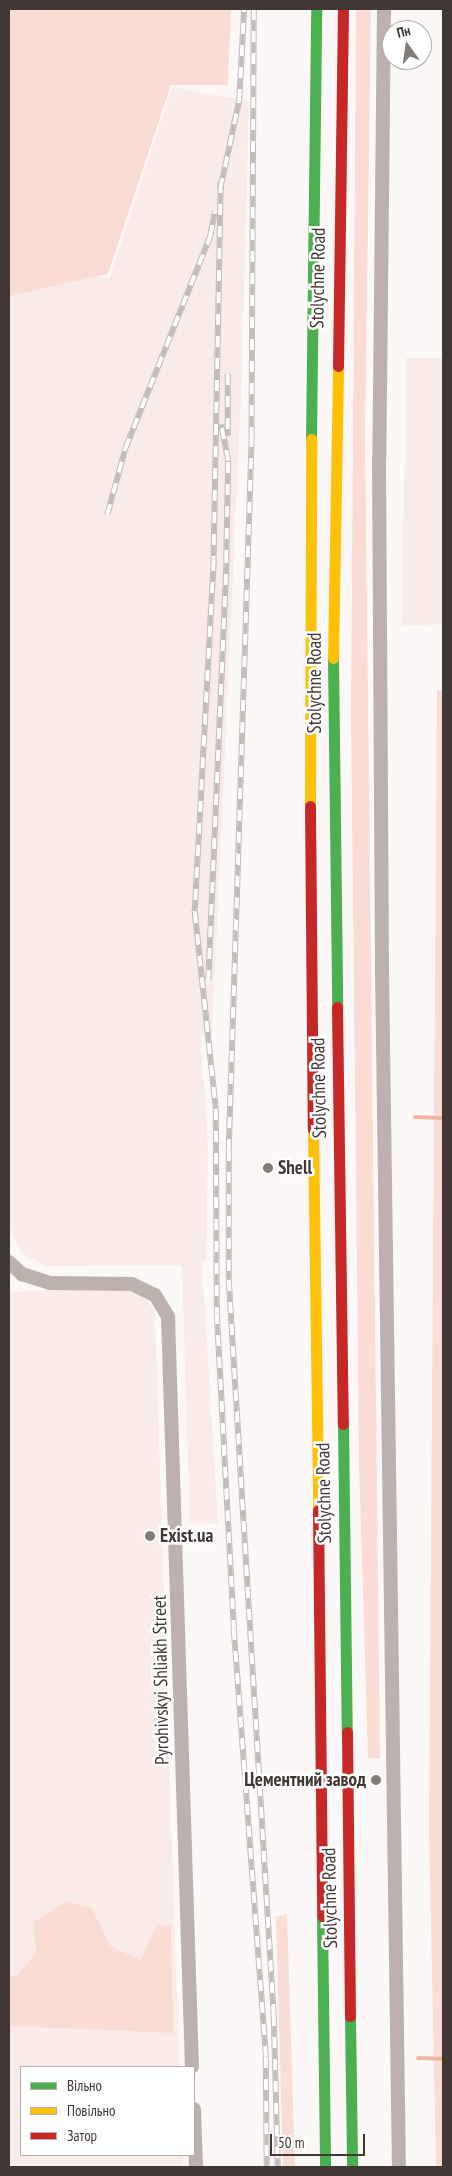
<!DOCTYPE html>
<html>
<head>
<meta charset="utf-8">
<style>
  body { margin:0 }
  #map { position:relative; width:452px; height:2176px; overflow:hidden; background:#fcf8f7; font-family:"PT Sans Narrow",sans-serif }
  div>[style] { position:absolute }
  .built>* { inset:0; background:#f9ebe7 }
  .green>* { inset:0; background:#f9ddd5 }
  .stream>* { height:4px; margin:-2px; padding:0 2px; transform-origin:2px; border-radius:2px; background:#eeb6a4 }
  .street>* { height:14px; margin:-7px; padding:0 7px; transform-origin:7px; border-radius:7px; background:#bcb1ad }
  .fast>* { height:11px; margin:-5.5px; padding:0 5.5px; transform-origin:5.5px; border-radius:5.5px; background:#4caf50 }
  .slow>* { height:11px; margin:-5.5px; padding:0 5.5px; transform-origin:5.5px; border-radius:5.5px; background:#ffc107 }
  .jam>* { height:11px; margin:-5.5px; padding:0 5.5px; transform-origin:5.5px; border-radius:5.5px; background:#c62828 }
  .rail>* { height:5.5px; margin-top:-2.75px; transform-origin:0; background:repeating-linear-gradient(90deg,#fff 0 11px,#c2bcbb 0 22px); box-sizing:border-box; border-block:1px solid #c2bcbb }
  .dots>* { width:14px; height:14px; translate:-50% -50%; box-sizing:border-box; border:2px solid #fff; border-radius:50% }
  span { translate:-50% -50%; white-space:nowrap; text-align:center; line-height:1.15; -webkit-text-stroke:5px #fff; paint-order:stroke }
  .street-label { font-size:19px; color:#413734 }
  .poi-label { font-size:19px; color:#413734; font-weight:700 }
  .left { translate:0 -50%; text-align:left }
  .right { translate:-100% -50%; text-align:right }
  .frame { position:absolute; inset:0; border:10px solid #413734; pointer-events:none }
  .legend { position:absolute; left:20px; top:2066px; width:175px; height:90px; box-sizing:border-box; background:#fff; border:1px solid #b3afae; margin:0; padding:6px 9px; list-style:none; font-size:15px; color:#413734 }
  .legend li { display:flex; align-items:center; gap:10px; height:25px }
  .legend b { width:25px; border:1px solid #b3afae }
  .north { position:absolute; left:382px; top:20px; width:50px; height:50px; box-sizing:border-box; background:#fff; border:1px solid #b3afae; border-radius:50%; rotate:346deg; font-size:14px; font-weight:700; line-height:20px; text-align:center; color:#413734 }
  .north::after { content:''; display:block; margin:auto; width:18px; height:22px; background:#827b78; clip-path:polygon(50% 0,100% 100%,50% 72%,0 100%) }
  .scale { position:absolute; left:270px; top:2134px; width:95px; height:22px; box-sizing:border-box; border:2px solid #413734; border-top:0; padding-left:6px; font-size:15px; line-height:18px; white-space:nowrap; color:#413734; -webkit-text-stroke:4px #fff; paint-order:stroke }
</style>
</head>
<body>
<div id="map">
  <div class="built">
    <i style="clip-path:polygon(172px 87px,249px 101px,242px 372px,212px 1035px,201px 1036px,208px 1148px,206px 1261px,202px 1262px,218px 1524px,190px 1523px,182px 1265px,45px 1266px,21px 1253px,9px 1226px,9px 278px,110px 277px)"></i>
    <i style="clip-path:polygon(406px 358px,443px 358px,443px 624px,402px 626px)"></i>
    <i style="clip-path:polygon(140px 1287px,155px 1313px,179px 2067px,21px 2067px,21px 2155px,183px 2155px,183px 2167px,9px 2167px,9px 1292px)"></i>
  </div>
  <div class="green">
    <i style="clip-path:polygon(9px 9px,231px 9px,228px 85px,171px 85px,108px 274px,9px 296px)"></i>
    <i style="clip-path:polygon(356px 9px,371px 9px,365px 436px,380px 1759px,368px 1758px,359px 1462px,351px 715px)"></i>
    <i style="clip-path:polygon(437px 690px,443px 691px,443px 2167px,436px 2167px,429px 1827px)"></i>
    <i style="clip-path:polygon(66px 1901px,92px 1908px,110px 1946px,141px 1960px,157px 1924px,171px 1927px,173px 2033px,9px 2026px,9px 1975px,17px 1976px,36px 1953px,34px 1922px)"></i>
    <i style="clip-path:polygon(287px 1914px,295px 2167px,283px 2167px,276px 1917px)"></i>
  </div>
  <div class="stream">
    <i style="left:415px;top:1117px;width:28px;rotate:2deg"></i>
    <i style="left:418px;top:2058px;width:25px;rotate:2deg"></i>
  </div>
  <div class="street">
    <i style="left:384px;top:9px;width:451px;rotate:90.6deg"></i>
    <i style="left:379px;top:460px;width:510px;rotate:89.66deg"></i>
    <i style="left:382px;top:970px;width:1197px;rotate:89.19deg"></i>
    <i style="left:9px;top:1262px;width:18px;rotate:43deg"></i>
    <i style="left:22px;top:1274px;width:29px;rotate:18deg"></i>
    <i style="left:50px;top:1283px;width:82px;rotate:0.7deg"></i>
    <i style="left:132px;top:1284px;width:25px;rotate:26deg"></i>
    <i style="left:155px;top:1295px;width:26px;rotate:59deg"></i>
    <i style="left:168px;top:1317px;width:750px;rotate:88.17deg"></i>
    <i style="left:194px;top:2109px;width:58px;rotate:88deg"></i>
  </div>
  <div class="fast">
    <i style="left:311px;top:439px;width:430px;rotate:-89.3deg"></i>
    <i style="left:333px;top:658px;width:349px;rotate:89.3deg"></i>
    <i style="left:343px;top:1424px;width:308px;rotate:89.3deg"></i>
    <i style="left:322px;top:1916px;width:251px;rotate:89.3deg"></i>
    <i style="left:350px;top:2016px;width:151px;rotate:89.2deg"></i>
  </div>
  <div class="slow">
    <i style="left:333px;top:658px;width:292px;rotate:-89deg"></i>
    <i style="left:310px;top:806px;width:367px;rotate:-89.8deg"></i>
    <i style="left:313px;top:1129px;width:381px;rotate:89.2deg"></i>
  </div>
  <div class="jam">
    <i style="left:338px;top:366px;width:357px;rotate:-89.2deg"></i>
    <i style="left:310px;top:806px;width:323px;rotate:89.5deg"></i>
    <i style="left:337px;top:1007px;width:417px;rotate:89.2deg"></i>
    <i style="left:318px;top:1510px;width:406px;rotate:89.4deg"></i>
    <i style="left:347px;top:1732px;width:284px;rotate:89.4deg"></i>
  </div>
  <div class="rail">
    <i style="left:254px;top:9px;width:427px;rotate:90.3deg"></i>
    <i style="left:252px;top:436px;width:714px;rotate:91.85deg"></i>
    <i style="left:229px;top:1150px;width:130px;rotate:90deg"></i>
    <i style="left:229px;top:1280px;width:736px;rotate:86.5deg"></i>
    <i style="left:274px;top:2015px;width:152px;rotate:88.5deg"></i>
    <i style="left:221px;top:182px;width:378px;rotate:91.1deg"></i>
    <i style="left:214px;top:560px;width:353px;rotate:93.1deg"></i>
    <i style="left:195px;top:912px;width:198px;rotate:83.9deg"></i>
    <i style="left:216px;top:1109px;width:204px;rotate:89.7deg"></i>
    <i style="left:217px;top:1313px;width:316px;rotate:86.9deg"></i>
    <i style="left:234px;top:1629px;width:429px;rotate:85.7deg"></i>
    <i style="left:266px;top:2057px;width:110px;rotate:89.5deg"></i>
    <i style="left:220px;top:189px;width:91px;rotate:-77.9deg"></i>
    <i style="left:239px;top:100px;width:91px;rotate:-86.9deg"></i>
    <i style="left:228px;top:374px;width:62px;rotate:90deg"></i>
    <i style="left:107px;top:515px;width:68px;rotate:-74.7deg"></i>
    <i style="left:125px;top:449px;width:229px;rotate:-68.2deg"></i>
    <i style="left:210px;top:236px;width:25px;rotate:-79deg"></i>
    <i style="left:208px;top:981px;width:420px;rotate:-87.5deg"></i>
    <i style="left:226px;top:561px;width:100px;rotate:-88.9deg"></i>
    <i style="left:228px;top:461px;width:37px;rotate:-101deg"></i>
  </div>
  <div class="dots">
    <i style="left:268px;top:1168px;background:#827b78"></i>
    <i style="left:150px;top:1536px;background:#827b78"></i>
    <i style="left:376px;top:1780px;background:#827b78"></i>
  </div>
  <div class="street-label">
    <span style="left:318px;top:278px;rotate:-89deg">Stolychne Road</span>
    <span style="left:315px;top:683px;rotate:-90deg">Stolychne Road</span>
    <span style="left:319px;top:1088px;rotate:-91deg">Stolychne Road</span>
    <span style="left:324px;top:1493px;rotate:-91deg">Stolychne Road</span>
    <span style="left:161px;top:1680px;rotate:-91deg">Pyrohivskyi Shliakh Street</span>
    <span style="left:330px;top:1898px;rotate:-91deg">Stolychne Road</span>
  </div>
  <div class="poi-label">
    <span class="left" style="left:278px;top:1168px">Shell</span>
    <span class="left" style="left:160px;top:1536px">Exist.ua</span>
    <span class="right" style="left:366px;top:1780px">Цементний завод</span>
  </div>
  <div class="frame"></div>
  <ul class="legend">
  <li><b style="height:6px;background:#4caf50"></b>Вільно</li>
  <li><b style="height:6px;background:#ffc107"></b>Повільно</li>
  <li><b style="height:6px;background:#c62828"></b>Затор</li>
  </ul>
  <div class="north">Пн</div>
  <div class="scale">50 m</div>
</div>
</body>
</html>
